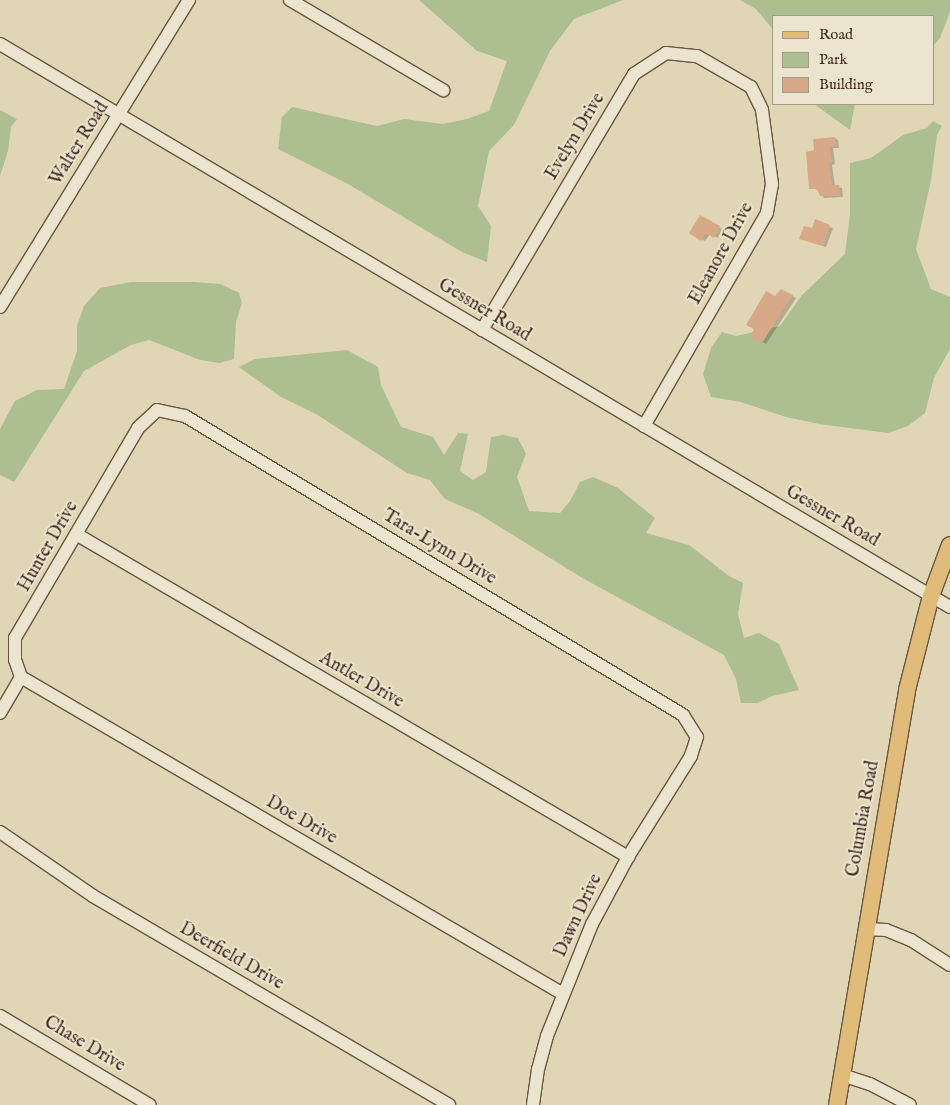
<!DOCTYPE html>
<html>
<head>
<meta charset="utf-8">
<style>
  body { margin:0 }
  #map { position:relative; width:950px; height:1105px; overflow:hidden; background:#e0d6b5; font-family:"IM FELL English",serif }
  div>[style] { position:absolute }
  .green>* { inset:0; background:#adbf91 }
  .shadow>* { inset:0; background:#0003 }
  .building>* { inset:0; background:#d8a988 }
  .roads { filter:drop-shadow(1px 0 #695642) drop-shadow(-1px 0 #695642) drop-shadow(0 1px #695642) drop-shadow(0 -1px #695642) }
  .minor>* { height:12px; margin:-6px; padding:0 6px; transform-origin:6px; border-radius:6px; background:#ebe4cf }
  .major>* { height:16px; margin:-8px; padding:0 8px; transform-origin:8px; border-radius:8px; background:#e0bb7a }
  span { translate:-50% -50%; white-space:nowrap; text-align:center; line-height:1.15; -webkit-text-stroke:4px #ebe4cf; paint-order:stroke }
  .street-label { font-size:18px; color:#412b1c }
  .legend { position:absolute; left:772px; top:15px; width:162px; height:90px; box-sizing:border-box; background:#ebe4cf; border:1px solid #a79a87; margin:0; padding:6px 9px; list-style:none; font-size:15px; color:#412b1c }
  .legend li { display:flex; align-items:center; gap:10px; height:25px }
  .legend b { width:25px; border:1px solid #a79a87 }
</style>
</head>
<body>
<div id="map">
  <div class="green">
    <i style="clip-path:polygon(419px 0,623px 0,574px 19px,550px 51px,514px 125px,489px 151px,478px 206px,491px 226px,487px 262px,462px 252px,348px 184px,278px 149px,282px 117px,292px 107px,377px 126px,404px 119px,443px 124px,467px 119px,489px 111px,507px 61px,477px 51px)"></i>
    <i style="clip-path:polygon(740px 0,950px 0,950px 12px,940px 38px,934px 45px,934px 16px,774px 16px,774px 31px,756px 9px)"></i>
    <i style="clip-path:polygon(814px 104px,855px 104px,850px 130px)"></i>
    <i style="clip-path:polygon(0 110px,17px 119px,11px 127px,8px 151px,0 176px)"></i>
    <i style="clip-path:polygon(933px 121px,942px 126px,937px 135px,931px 180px,916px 249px,931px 289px,950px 297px,950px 349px,934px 378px,925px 413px,908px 426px,888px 433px,819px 424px,786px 417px,741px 402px,711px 397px,703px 374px,711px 348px,722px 332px,736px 336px,780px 326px,802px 295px,845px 254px,850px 214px,850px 163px,871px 158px,903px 135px,927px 128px)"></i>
    <i style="clip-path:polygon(131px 282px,194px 282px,221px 284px,239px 293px,242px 303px,236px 322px,234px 359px,220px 363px,200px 360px,149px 340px,131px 345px,84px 371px,14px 482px,0 475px,0 429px,15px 401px,37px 390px,64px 389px,77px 351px,77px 326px,84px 306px,100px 288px)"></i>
    <i style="clip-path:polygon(347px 350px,378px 367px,381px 385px,401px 427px,433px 437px,444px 455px,458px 433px,468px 434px,460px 471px,473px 480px,486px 472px,491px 437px,503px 435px,518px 438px,526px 454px,517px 477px,529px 511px,560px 513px,570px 501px,580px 482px,593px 477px,618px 488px,655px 518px,646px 533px,689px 545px,729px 576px,743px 583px,738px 614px,744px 638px,759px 633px,779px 644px,799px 690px,772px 696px,758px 703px,741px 703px,736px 679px,724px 655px,584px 579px,479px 514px,445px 499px,430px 480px,407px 473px,316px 414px,281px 397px,239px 367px,255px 359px)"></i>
  </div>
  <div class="shadow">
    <i style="clip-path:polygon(835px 138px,838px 140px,839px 148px,833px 148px,835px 164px,832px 165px,835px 186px,842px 188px,843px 197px,824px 198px,819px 190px,810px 188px,816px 151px)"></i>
    <i style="clip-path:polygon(700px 216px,722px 229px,718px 238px,710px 234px,705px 241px,690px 233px)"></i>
    <i style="clip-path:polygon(829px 227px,833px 228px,826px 247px,801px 239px,812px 230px)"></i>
    <i style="clip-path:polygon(781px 290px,796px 298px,766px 344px,752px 337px)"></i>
  </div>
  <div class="building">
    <i style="clip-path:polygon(835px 137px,836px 146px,830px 147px,832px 163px,829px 163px,832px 185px,839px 185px,840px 196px,820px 196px,817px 189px,809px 189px,806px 152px,814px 150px,813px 139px)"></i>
    <i style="clip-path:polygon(700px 215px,720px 226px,714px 238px,706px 233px,701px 241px,689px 233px)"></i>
    <i style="clip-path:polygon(815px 219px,830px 225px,823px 246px,799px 239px,804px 226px,812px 228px)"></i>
    <i style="clip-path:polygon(781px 289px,793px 295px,762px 343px,750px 337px,754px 329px,746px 325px,766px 291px,775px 296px)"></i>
  </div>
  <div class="roads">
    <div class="minor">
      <i style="left:290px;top:0;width:178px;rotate:30.5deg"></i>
      <i style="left:0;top:44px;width:1104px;rotate:30.65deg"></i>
      <i style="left:0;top:307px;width:361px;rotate:-58.4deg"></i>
      <i style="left:482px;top:330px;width:298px;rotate:-59.3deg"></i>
      <i style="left:634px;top:74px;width:38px;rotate:-33deg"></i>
      <i style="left:666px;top:53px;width:31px;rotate:6deg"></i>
      <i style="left:697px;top:56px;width:62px;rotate:29.9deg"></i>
      <i style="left:751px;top:87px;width:25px;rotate:64deg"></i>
      <i style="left:762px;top:110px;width:75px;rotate:82.3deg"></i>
      <i style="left:772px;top:184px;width:29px;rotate:100deg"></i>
      <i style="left:767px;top:213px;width:246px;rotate:120deg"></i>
      <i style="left:76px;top:534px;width:640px;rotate:30.33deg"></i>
      <i style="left:21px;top:677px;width:628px;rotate:30.32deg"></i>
      <i style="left:0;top:713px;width:42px;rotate:-59.7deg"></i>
      <i style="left:21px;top:677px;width:18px;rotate:-109deg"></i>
      <i style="left:15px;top:660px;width:22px;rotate:-90deg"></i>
      <i style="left:15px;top:638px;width:243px;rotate:-59.6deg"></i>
      <i style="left:138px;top:428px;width:26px;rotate:-43deg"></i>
      <i style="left:157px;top:410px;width:29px;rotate:12deg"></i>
      <i style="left:185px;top:416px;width:581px;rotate:30.98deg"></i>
      <i style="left:683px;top:715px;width:26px;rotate:58deg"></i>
      <i style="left:697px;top:737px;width:20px;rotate:108deg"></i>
      <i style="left:691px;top:756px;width:119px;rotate:122deg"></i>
      <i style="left:628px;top:857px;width:76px;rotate:118.2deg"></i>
      <i style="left:592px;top:924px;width:121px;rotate:111.9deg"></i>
      <i style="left:547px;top:1036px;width:34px;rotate:105deg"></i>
      <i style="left:538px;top:1069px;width:36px;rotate:98deg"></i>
      <i style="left:0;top:832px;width:113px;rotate:34.5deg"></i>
      <i style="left:93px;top:896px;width:413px;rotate:30.4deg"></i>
      <i style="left:865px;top:929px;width:21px;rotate:3deg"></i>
      <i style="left:886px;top:930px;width:27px;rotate:22deg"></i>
      <i style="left:911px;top:940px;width:46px;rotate:32.7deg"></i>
      <i style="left:0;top:1016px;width:174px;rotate:30.7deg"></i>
      <i style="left:842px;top:1075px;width:29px;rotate:18deg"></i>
      <i style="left:870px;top:1084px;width:45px;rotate:27.7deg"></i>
    </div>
    <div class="major">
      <i style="left:837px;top:1105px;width:421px;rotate:-80.4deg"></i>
      <i style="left:907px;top:690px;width:97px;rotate:-75.7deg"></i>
      <i style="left:931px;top:596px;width:54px;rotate:-69.6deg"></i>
    </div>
  </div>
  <div class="street-label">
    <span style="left:576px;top:137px;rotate:-59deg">Evelyn Drive</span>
    <span style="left:80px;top:144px;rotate:-58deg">Walter Road</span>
    <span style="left:722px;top:254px;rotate:-61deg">Eleanore Drive</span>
    <span style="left:484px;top:311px;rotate:31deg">Gessner Road</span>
    <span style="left:832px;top:517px;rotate:30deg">Gessner Road</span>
    <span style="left:49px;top:547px;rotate:-60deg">Hunter Drive</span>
    <span style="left:439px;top:548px;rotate:31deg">Tara-Lynn Drive</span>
    <span style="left:361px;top:681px;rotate:30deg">Antler Drive</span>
    <span style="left:864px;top:819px;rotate:-80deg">Columbia Road</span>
    <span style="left:301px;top:821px;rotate:30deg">Doe Drive</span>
    <span style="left:579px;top:916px;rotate:-65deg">Dawn Drive</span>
    <span style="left:231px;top:957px;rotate:30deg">Deerfield Drive</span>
    <span style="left:84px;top:1045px;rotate:31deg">Chase Drive</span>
  </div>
  <ul class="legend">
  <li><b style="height:6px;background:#e0bb7a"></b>Road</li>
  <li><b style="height:14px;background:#adbf91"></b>Park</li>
  <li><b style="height:14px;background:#d8a988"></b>Building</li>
  </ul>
</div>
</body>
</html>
